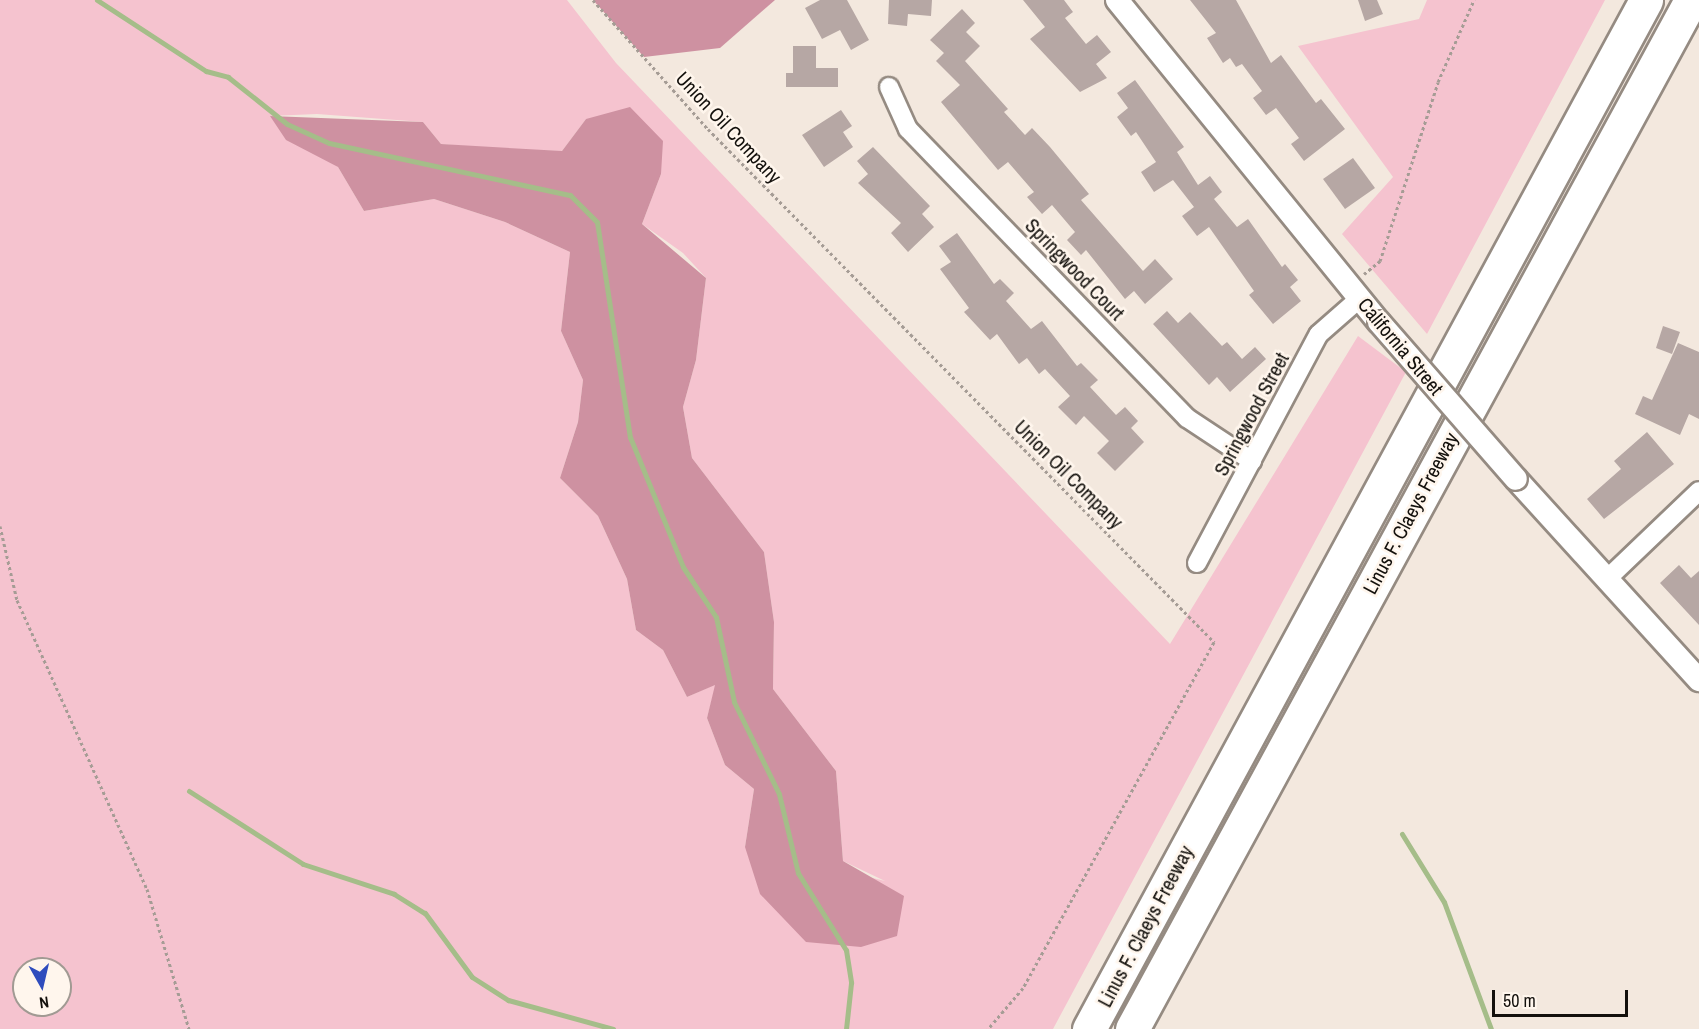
<!DOCTYPE html>
<html>
<head>
<meta charset="utf-8">
<style>
  body { margin:0 }
  #map { position:relative; width:1699px; height:1029px; overflow:hidden; background:#f3e8de; font-family:"Archivo Narrow",sans-serif }
  div>[style] { position:absolute }
  .green>* { inset:0; background:#f5c3cf }
  .forest>* { inset:0; background:#ce91a1 }
  .stream>* { height:5px; margin:-2.5px; padding:0 2.5px; transform-origin:2.5px; border-radius:2.5px; background:#a5bd89 }
  .building>* { inset:0; background:#b6a7a4 }
  .path>* { height:3px; margin-top:-1.5px; transform-origin:0; background:repeating-linear-gradient(90deg,#a59c95 0 3px,transparent 0 6px) }
  .roads { filter:drop-shadow(2px 0 #958b82) drop-shadow(-2px 0 #958b82) drop-shadow(0 2px #958b82) drop-shadow(0 -2px #958b82) }
  .minor>* { height:18px; margin:-9px; padding:0 9px; transform-origin:9px; border-radius:9px; background:#fff }
  .tertiary>* { height:22px; margin:-11px; padding:0 11px; transform-origin:11px; border-radius:11px; background:#fff }
  .motorway>* { height:33px; margin:-16.5px; padding:0 16.5px; transform-origin:16.5px; border-radius:16.5px; background:#fff }
  .bridges { filter:drop-shadow(2px 0 #958b82) drop-shadow(-2px 0 #958b82) drop-shadow(0 2px #958b82) drop-shadow(0 -2px #958b82) }
  .tertiary-bridge>* { height:22px; margin:-11px; padding:0 11px; transform-origin:11px; border-radius:11px; background:#fff }
  span { translate:-50% -50%; white-space:nowrap; text-align:center; line-height:1.15; -webkit-text-stroke:5px #fff6ed; paint-order:stroke }
  .street-label { font-size:20px; color:#13100c }
  .north { position:absolute; left:12px; top:957px; width:60px; height:60px; box-sizing:border-box; background:#fff6ed; border:2px solid #a19a93; border-radius:50%; rotate:172deg; font-size:16px; font-weight:700; line-height:24px; text-align:center; color:#13100c }
  .north::after { content:''; display:block; margin:auto; width:21px; height:27px; background:#2f4cbd; clip-path:polygon(50% 0,100% 100%,50% 72%,0 100%) }
  .scale { position:absolute; left:1492px; top:990px; width:136px; height:27px; box-sizing:border-box; border:3px solid #13100c; border-top:0; padding-left:8px; font-size:18px; line-height:21px; white-space:nowrap; color:#13100c; -webkit-text-stroke:4px #fff6ed; paint-order:stroke }
</style>
</head>
<body>
<div id="map">
  <div class="green">
    <i style="clip-path:polygon(evenodd,0 0,567px 0,616px 63px,1170px 644px,1358px 336px,1406px 372px,1053px 1029px,0 1029px,0 0,317px 114px,423px 122px,441px 144px,508px 150px,562px 151px,586px 119px,661px 174px,642px 224px,683px 253px,706px 278px,696px 360px,683px 407px,692px 458px,764px 552px,774px 622px,773px 689px,836px 771px,843px 861px,885px 881px,745px 847px,754px 789px,725px 765px,707px 718px,716px 684px,687px 697px,663px 650px,636px 630px,627px 579px,598px 516px,560px 478px,578px 422px,583px 380px,561px 331px,570px 252px,505px 222px,434px 199px,364px 211px,338px 167px,270px 116px,317px 114px,0 0,24px 969px,60px 969px,60px 1005px,24px 1005px,24px 969px)"></i>
    <i style="clip-path:polygon(1427px 0,1605px 0,1427px 334px,1342px 234px,1393px 177px,1298px 46px,1419px 19px)"></i>
  </div>
  <div class="forest">
    <i style="clip-path:polygon(593px 0,775px 0,720px 48px,644px 57px)"></i>
    <i style="clip-path:polygon(630px 107px,663px 141px,661px 174px,642px 224px,706px 278px,696px 360px,683px 407px,692px 458px,764px 552px,774px 622px,773px 689px,836px 771px,843px 861px,904px 896px,897px 936px,861px 947px,806px 942px,760px 894px,745px 847px,754px 789px,725px 765px,707px 718px,715px 685px,687px 697px,663px 650px,636px 630px,627px 579px,598px 516px,560px 478px,578px 422px,583px 380px,561px 331px,570px 252px,505px 222px,434px 199px,364px 211px,338px 167px,286px 140px,270px 116px,423px 122px,441px 144px,562px 151px,586px 119px)"></i>
  </div>
  <div class="stream">
    <i style="left:97px;top:0;width:130px;rotate:33.1deg"></i>
    <i style="left:206px;top:71px;width:23px;rotate:15deg"></i>
    <i style="left:228px;top:77px;width:75px;rotate:38.5deg"></i>
    <i style="left:287px;top:124px;width:46px;rotate:24.3deg"></i>
    <i style="left:329px;top:143px;width:247px;rotate:12.2deg"></i>
    <i style="left:570px;top:195px;width:38px;rotate:45deg"></i>
    <i style="left:597px;top:222px;width:218px;rotate:81.3deg"></i>
    <i style="left:630px;top:437px;width:140px;rotate:67.8deg"></i>
    <i style="left:683px;top:567px;width:60px;rotate:56.6deg"></i>
    <i style="left:716px;top:617px;width:87px;rotate:78deg"></i>
    <i style="left:734px;top:702px;width:102px;rotate:63.9deg"></i>
    <i style="left:779px;top:794px;width:81px;rotate:76.5deg"></i>
    <i style="left:798px;top:873px;width:91px;rotate:58.1deg"></i>
    <i style="left:846px;top:950px;width:33px;rotate:81deg"></i>
    <i style="left:851px;top:983px;width:46px;rotate:96.2deg"></i>
    <i style="left:189px;top:791px;width:135px;rotate:32.6deg"></i>
    <i style="left:303px;top:864px;width:96px;rotate:18.2deg"></i>
    <i style="left:394px;top:894px;width:36px;rotate:32deg"></i>
    <i style="left:425px;top:913px;width:79px;rotate:53.7deg"></i>
    <i style="left:472px;top:977px;width:43px;rotate:32.6deg"></i>
    <i style="left:508px;top:1000px;width:109px;rotate:15.4deg"></i>
    <i style="left:1402px;top:834px;width:80px;rotate:58.3deg"></i>
    <i style="left:1444px;top:902px;width:135px;rotate:69.7deg"></i>
  </div>
  <div class="building">
    <i style="clip-path:polygon(820px 0,847px 0,869px 40px,851px 50px,840px 30px,822px 39px,805px 8px)"></i>
    <i style="clip-path:polygon(889px 0,932px 0,931px 16px,908px 14px,907px 26px,888px 24px)"></i>
    <i style="clip-path:polygon(1023px 0,1064px 0,1073px 12px,1065px 18px,1086px 44px,1097px 35px,1111px 52px,1096px 64px,1107px 78px,1080px 92px,1030px 39px,1045px 27px)"></i>
    <i style="clip-path:polygon(1190px 0,1236px 0,1271px 63px,1281px 55px,1316px 103px,1321px 99px,1345px 129px,1304px 161px,1291px 144px,1299px 138px,1276px 108px,1266px 115px,1253px 98px,1262px 91px,1242px 64px,1236px 67px,1230px 58px,1223px 63px,1207px 38px,1216px 33px)"></i>
    <i style="clip-path:polygon(1358px 0,1377px 0,1383px 14px,1365px 21px)"></i>
    <i style="clip-path:polygon(962px 9px,975px 23px,966px 32px,980px 46px,965px 61px,1008px 109px,1004px 112px,1025px 135px,1032px 128px,1050px 147px,1089px 194px,1081px 200px,1143px 271px,1155px 259px,1173px 279px,1145px 304px,1134px 291px,1125px 299px,1086px 250px,1081px 255px,1067px 240px,1075px 232px,1052px 205px,1042px 214px,1027px 197px,1034px 192px,1008px 162px,998px 170px,941px 102px,960px 85px,936px 61px,944px 53px,930px 40px)"></i>
    <i style="clip-path:polygon(793px 46px,816px 46px,816px 68px,838px 68px,838px 87px,786px 87px,786px 73px,793px 73px)"></i>
    <i style="clip-path:polygon(1135px 80px,1184px 147px,1177px 152px,1198px 185px,1210px 176px,1222px 192px,1214px 199px,1237px 227px,1248px 219px,1282px 267px,1285px 264px,1298px 280px,1290px 287px,1301px 301px,1273px 324px,1249px 295px,1254px 291px,1209px 227px,1197px 236px,1182px 216px,1194px 207px,1173px 180px,1154px 192px,1141px 172px,1156px 162px,1136px 132px,1131px 136px,1117px 117px,1128px 108px,1117px 93px)"></i>
    <i style="clip-path:polygon(841px 110px,852px 126px,843px 132px,853px 147px,824px 167px,802px 135px)"></i>
    <i style="clip-path:polygon(873px 147px,930px 206px,922px 214px,934px 227px,908px 252px,891px 233px,901px 223px,858px 183px,868px 174px,857px 161px)"></i>
    <i style="clip-path:polygon(1353px 158px,1375px 188px,1345px 209px,1323px 179px)"></i>
    <i style="clip-path:polygon(957px 233px,994px 284px,1000px 279px,1014px 293px,1006px 301px,1031px 329px,1042px 321px,1077px 366px,1081px 363px,1098px 380px,1090px 387px,1116px 415px,1125px 407px,1138px 421px,1131px 428px,1144px 442px,1115px 471px,1097px 453px,1109px 441px,1084px 416px,1076px 425px,1058px 407px,1070px 396px,1045px 369px,1039px 374px,1027px 358px,1019px 364px,997px 334px,990px 340px,964px 312px,969px 308px,940px 269px,951px 262px,939px 246px)"></i>
    <i style="clip-path:polygon(1167px 311px,1178px 323px,1190px 312px,1222px 346px,1227px 342px,1242px 359px,1255px 347px,1266px 359px,1230px 392px,1217px 377px,1209px 385px,1153px 324px)"></i>
    <i style="clip-path:polygon(1663px 326px,1680px 332px,1672px 354px,1656px 348px)"></i>
    <i style="clip-path:polygon(1678px 343px,1699px 352px,1699px 419px,1689px 414px,1680px 435px,1635px 414px,1643px 396px,1652px 400px)"></i>
    <i style="clip-path:polygon(1647px 432px,1674px 464px,1604px 519px,1587px 499px,1621px 469px,1614px 461px)"></i>
    <i style="clip-path:polygon(1679px 565px,1691px 578px,1699px 571px,1699px 625px,1660px 583px)"></i>
  </div>
  <div class="path">
    <i style="left:593px;top:0;width:173px;rotate:48.3deg"></i>
    <i style="left:708px;top:129px;width:721px;rotate:45.39deg"></i>
    <i style="left:1214px;top:642px;width:395px;rotate:118.9deg"></i>
    <i style="left:1023px;top:988px;width:54px;rotate:130.5deg"></i>
    <i style="left:1364px;top:274px;width:21px;rotate:-39deg"></i>
    <i style="left:1380px;top:261px;width:188px;rotate:-72deg"></i>
    <i style="left:1438px;top:82px;width:90px;rotate:-66.3deg"></i>
    <i style="left:0;top:526px;width:76px;rotate:77.1deg"></i>
    <i style="left:17px;top:600px;width:317px;rotate:65.8deg"></i>
    <i style="left:147px;top:889px;width:146px;rotate:73.3deg"></i>
  </div>
  <div class="roads">
    <div class="minor">
      <i style="left:889px;top:87px;width:46px;rotate:65.7deg"></i>
      <i style="left:908px;top:129px;width:402px;rotate:46deg"></i>
      <i style="left:1187px;top:418px;width:78px;rotate:33.5deg"></i>
      <i style="left:1197px;top:563px;width:259px;rotate:-62deg"></i>
      <i style="left:1319px;top:334px;width:55px;rotate:-41.3deg"></i>
      <i style="left:1607px;top:579px;width:127px;rotate:-43.7deg"></i>
    </div>
    <div class="tertiary">
      <i style="left:1117px;top:0;width:415px;rotate:50.9deg"></i>
      <i style="left:1516px;top:479px;width:272px;rotate:47.7deg"></i>
    </div>
    <div class="motorway">
      <i style="left:1089px;top:1029px;width:1170px;rotate:-61.57deg"></i>
      <i style="left:1132px;top:1029px;width:1171px;rotate:-61.49deg"></i>
    </div>
  </div>
  <div class="bridges">
    <div class="tertiary-bridge">
      <i style="left:1379px;top:322px;width:208px;rotate:48.9deg"></i>
    </div>
  </div>
  <div class="street-label">
    <span style="left:729px;top:127px;rotate:47deg">Union Oil Company</span>
    <span style="left:1075px;top:269px;rotate:46deg">Springwood Court</span>
    <span style="left:1401px;top:346px;rotate:50deg">California Street</span>
    <span style="left:1251px;top:414px;rotate:-62deg">Springwood Street</span>
    <span style="left:1069px;top:474px;rotate:45deg">Union Oil Company</span>
    <span style="left:1410px;top:513px;rotate:-62deg">Linus F. Claeys Freeway</span>
    <span style="left:1145px;top:926px;rotate:-62deg">Linus F. Claeys Freeway</span>
  </div>
  <div class="north">N</div>
  <div class="scale">50 m</div>
</div>
</body>
</html>
